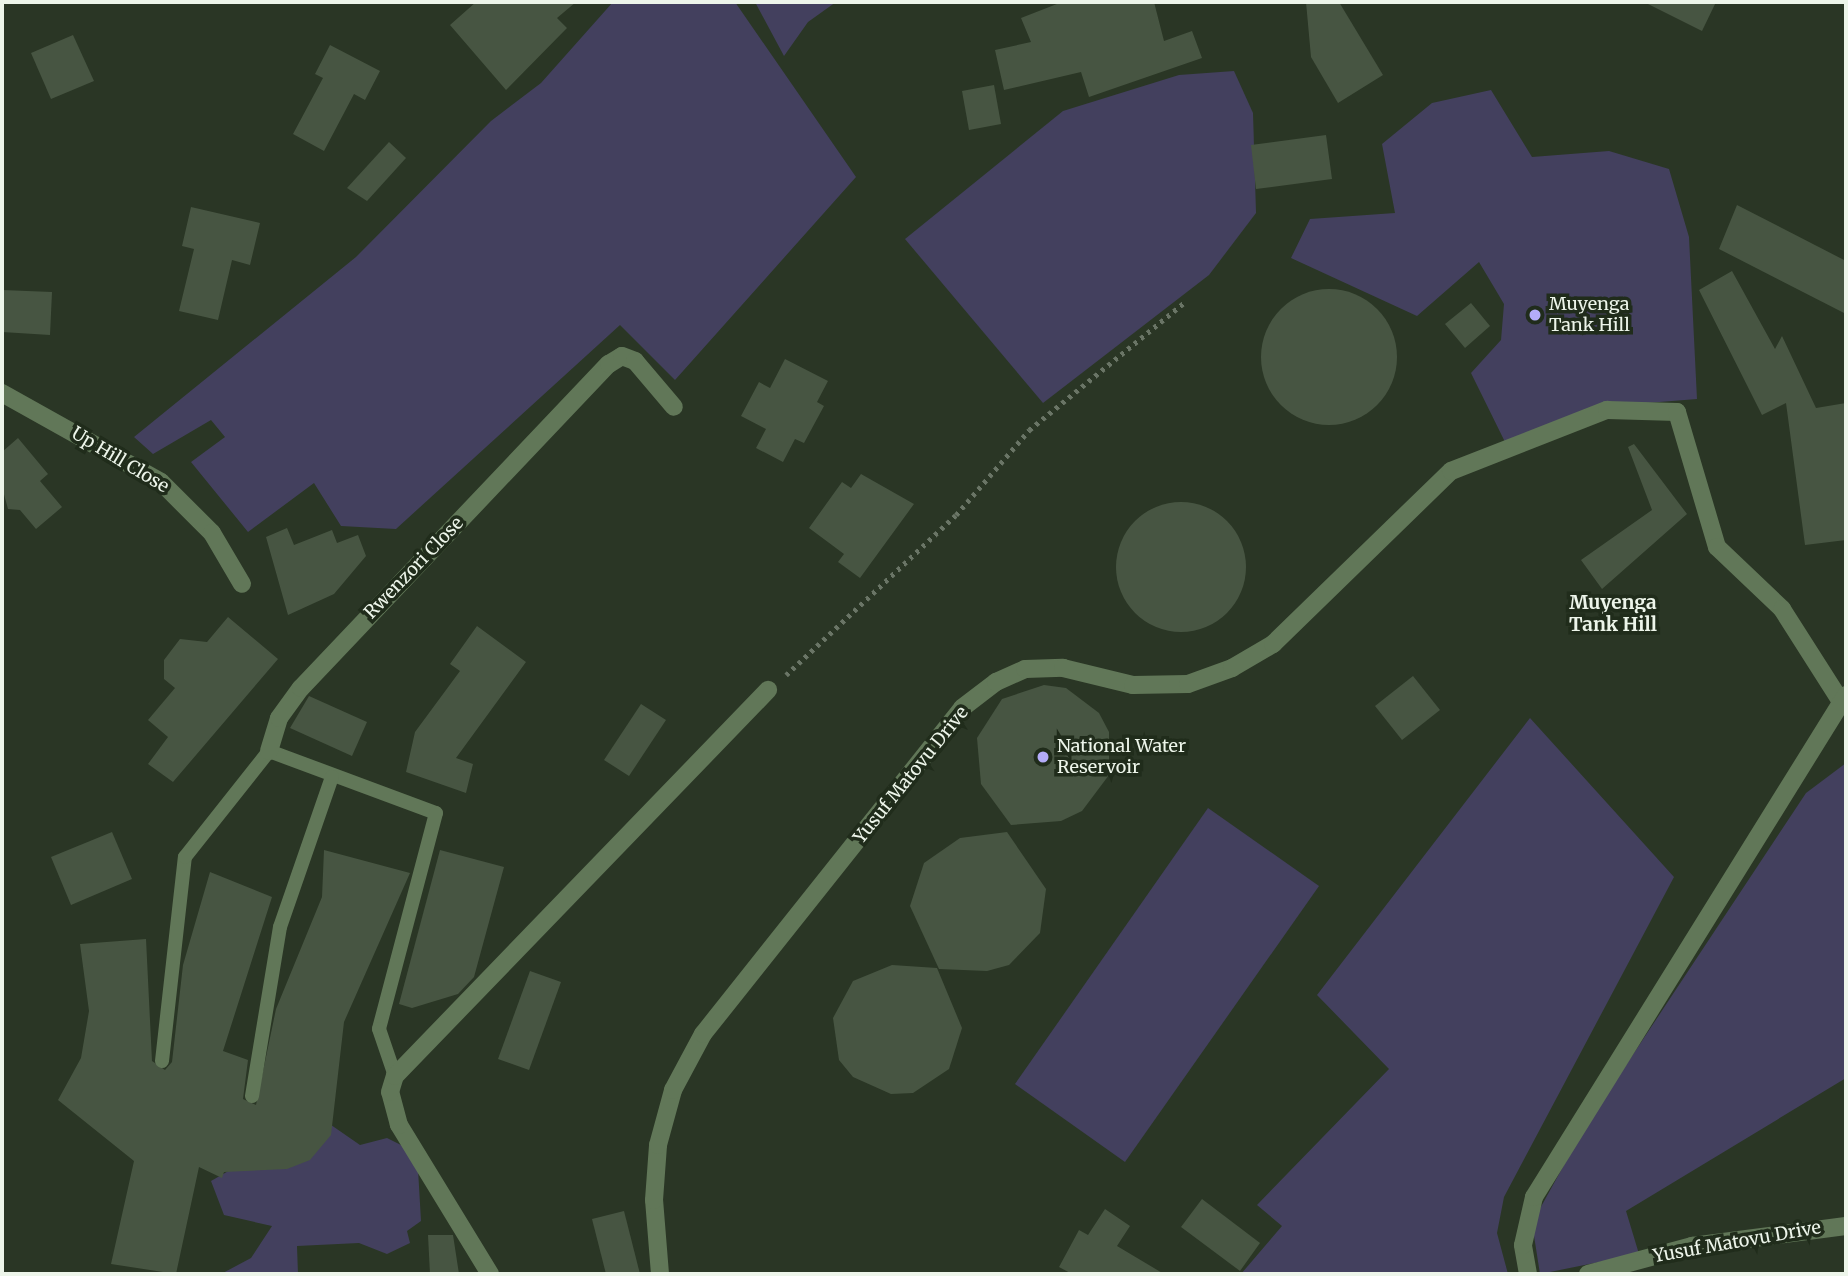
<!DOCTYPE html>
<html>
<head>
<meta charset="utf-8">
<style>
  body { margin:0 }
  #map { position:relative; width:1848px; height:1276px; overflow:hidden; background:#2a3625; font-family:Merriweather,serif }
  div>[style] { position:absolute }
  .green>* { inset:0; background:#43405e }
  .building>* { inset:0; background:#475542 }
  .round { border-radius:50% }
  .path>* { height:4.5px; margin-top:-2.25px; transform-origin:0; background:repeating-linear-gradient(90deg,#6a7566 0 3.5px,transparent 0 8.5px) }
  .service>* { height:14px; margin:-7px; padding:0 7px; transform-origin:7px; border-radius:7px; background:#617758 }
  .minor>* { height:18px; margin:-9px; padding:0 9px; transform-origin:9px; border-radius:9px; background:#617758 }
  .dots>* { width:19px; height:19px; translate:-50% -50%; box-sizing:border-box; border:4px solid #202c1b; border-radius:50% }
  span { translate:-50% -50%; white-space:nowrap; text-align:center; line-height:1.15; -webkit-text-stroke:7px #202c1b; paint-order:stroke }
  .poi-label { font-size:18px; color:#edf5ea }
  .left { translate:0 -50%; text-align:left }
  .street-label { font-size:18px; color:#edf5ea }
  .neighbourhood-label { font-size:19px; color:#edf5ea; font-weight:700 }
  .frame { position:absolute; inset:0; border:4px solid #edf5ea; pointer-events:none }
</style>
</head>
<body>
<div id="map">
  <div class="green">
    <i style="clip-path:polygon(613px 2px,735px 2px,856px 177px,675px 380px,620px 325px,396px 529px,341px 526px,314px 483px,248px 532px,191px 462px,225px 437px,211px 420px,153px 454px,134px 437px,356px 257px,491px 121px,541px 83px)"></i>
    <i style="clip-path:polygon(755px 2px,836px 2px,808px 22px,784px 56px)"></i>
    <i style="clip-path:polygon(1234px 71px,1253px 113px,1256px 213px,1209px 275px,1043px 403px,905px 239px,1063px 111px,1179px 75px)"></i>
    <i style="clip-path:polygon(1491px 90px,1532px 157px,1609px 151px,1669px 169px,1689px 237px,1697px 399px,1622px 405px,1505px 442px,1471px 373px,1501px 340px,1504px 304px,1479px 262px,1417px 316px,1291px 258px,1310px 219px,1395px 213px,1382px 144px,1432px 103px)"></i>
    <i style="clip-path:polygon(1530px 718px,1674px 877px,1504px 1197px,1497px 1233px,1508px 1274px,1241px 1274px,1282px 1226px,1257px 1205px,1389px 1069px,1317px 995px)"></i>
    <i style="clip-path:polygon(1846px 763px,1846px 1078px,1626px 1211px,1639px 1254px,1540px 1274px,1532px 1223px,1585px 1127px,1806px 793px)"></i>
    <i style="clip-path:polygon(1208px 808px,1319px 886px,1125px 1162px,1015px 1084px)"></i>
    <i style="clip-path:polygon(321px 1118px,360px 1145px,387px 1138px,407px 1148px,418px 1169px,421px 1221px,407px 1231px,410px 1243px,387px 1254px,359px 1243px,297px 1246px,298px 1274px,221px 1274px,251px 1258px,272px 1226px,224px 1215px,211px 1181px)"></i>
  </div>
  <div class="building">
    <i style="clip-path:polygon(476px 2px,576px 2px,557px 18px,567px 28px,506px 90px,450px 25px)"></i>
    <i style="clip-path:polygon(1062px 2px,1154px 2px,1164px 41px,1192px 31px,1202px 58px,1089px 97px,1081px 72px,1004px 90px,995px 50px,1031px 42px,1021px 18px)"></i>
    <i style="clip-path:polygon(1306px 2px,1339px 2px,1383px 75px,1338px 103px,1311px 57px)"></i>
    <i style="clip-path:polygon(1644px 2px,1716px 2px,1702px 31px)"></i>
    <i style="clip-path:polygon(73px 35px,94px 81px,51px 99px,31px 53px)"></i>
    <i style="clip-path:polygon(330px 45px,380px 71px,365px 100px,354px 94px,324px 151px,293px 134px,323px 78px,315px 74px)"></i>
    <i style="clip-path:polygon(994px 85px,1001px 124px,969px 130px,962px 91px)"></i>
    <i style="clip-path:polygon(1326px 135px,1332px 179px,1256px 189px,1251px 145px)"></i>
    <i style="clip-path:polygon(389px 142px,406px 158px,367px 201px,347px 188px)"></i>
    <i style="clip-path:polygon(1737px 205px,1846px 261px,1846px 314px,1719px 249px)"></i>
    <i style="clip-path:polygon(191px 207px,260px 223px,250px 265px,232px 260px,218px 320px,179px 311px,194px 249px,182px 246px)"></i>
    <i style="clip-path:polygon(1732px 271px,1775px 349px,1782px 336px,1816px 408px,1846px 403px,1846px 540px,1805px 545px,1786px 403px,1762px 415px,1699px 290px)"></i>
    <i class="round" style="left:1261px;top:289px;width:136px;height:136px"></i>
    <i style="clip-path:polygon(2px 290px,52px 292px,50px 335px,2px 332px)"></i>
    <i style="clip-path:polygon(1471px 303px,1490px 326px,1465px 348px,1445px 324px)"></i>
    <i style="clip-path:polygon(785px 359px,828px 381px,817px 402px,824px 406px,804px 443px,795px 439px,783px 462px,756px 448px,766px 429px,741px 416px,759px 382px,770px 388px)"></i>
    <i style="clip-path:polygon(18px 438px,48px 474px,40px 481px,62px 507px,36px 529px,20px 510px,8px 509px,2px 487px,2px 452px)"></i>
    <i style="clip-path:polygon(1634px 444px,1687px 514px,1602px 589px,1581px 560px,1652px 510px,1628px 447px)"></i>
    <i style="clip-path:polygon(861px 474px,914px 504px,860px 578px,838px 562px,844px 554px,809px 528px,842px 482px,851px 488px)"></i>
    <i class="round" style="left:1116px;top:502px;width:130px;height:130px"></i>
    <i style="clip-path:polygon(287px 528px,294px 545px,332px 530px,337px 543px,358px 535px,366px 556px,334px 594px,288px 615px,266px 537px)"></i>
    <i style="clip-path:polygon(228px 617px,278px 659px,173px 782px,148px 764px,168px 737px,148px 720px,175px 688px,164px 679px,164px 660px,180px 639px,207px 642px)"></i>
    <i style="clip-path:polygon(477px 626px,526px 662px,456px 758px,473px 764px,466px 793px,406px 772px,415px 732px,460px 671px,450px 664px)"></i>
    <i style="clip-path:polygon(1413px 676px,1440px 710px,1402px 740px,1375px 706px)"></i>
    <i style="clip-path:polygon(1044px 685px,1066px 688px,1099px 713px,1109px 732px,1109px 775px,1082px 811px,1061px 821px,1011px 825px,981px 784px,977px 738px,1002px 699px)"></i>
    <i style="clip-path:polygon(309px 696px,367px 722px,352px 756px,290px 728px)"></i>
    <i style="clip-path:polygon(641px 704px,666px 720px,629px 776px,604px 760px)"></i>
    <i style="clip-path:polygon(112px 832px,132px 879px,71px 905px,51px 857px)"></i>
    <i style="clip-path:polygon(1007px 832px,1046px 889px,1040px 933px,1009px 965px,987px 971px,939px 969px,910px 906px,924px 863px,960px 838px)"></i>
    <i style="clip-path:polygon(324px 850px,410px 873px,344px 1022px,331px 1135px,310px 1160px,287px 1169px,224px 1172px,222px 1178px,199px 1167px,176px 1274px,111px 1264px,134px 1161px,58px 1100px,81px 1058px,89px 1011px,80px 944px,146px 939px,152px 1061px,165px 1070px,172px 1062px,183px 965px,210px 872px,272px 897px,223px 1051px,248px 1060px,243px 1099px,256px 1105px,276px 1009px,322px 897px)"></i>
    <i style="clip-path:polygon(440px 850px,504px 867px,474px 977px,458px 994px,412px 1008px,399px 1004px)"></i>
    <i style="clip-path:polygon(892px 965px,937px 968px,962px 1028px,949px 1069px,913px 1093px,891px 1094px,853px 1077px,839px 1060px,833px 1018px,853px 981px)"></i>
    <i style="clip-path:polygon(530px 971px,561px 982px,529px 1070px,498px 1059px)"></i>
    <i style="clip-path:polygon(1202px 1199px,1260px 1243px,1240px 1271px,1181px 1227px)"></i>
    <i style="clip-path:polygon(1105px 1209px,1130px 1226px,1117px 1246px,1164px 1274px,1072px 1274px,1059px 1267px,1079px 1230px,1088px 1235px)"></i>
    <i style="clip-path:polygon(624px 1211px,640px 1274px,606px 1274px,592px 1219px)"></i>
    <i style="clip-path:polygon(428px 1235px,453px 1235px,459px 1274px,430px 1274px)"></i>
  </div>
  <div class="path">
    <i style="left:786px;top:675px;width:233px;rotate:-43.3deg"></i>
    <i style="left:956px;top:515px;width:112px;rotate:-49.3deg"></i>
    <i style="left:1029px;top:430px;width:202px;rotate:-39.4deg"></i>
  </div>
  <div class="service">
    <i style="left:162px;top:1061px;width:205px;rotate:-83.6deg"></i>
    <i style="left:185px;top:857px;width:135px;rotate:-51.6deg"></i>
    <i style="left:269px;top:751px;width:178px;rotate:20.4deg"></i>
    <i style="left:436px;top:813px;width:223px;rotate:104.8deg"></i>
    <i style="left:379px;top:1029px;width:50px;rotate:71.2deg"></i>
    <i style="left:252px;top:1096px;width:171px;rotate:-80.6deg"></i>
    <i style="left:280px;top:927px;width:159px;rotate:-70.9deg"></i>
  </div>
  <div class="minor">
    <i style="left:2px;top:393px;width:182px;rotate:29.2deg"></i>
    <i style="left:161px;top:482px;width:72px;rotate:45deg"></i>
    <i style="left:212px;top:533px;width:59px;rotate:59.5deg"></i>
    <i style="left:269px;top:751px;width:34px;rotate:-73deg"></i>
    <i style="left:279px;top:718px;width:37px;rotate:-54deg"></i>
    <i style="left:301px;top:688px;width:447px;rotate:-46.5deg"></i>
    <i style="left:609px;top:364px;width:15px;rotate:-32deg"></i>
    <i style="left:622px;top:356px;width:14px;rotate:21deg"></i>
    <i style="left:635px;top:361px;width:60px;rotate:49.7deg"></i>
    <i style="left:490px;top:1274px;width:175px;rotate:-121.4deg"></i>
    <i style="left:399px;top:1125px;width:34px;rotate:-105deg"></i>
    <i style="left:390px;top:1092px;width:17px;rotate:-73deg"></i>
    <i style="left:395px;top:1076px;width:537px;rotate:-45.98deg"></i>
    <i style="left:660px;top:1274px;width:74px;rotate:-94.6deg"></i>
    <i style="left:654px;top:1200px;width:55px;rotate:-85.8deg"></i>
    <i style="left:658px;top:1145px;width:57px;rotate:-74.7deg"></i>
    <i style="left:673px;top:1090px;width:64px;rotate:-61.8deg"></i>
    <i style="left:703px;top:1034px;width:416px;rotate:-51.5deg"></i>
    <i style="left:962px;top:708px;width:43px;rotate:-37.4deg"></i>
    <i style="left:996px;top:682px;width:32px;rotate:-24deg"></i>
    <i style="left:1025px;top:669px;width:38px;rotate:-2deg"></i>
    <i style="left:1063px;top:668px;width:72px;rotate:13.7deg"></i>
    <i style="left:1133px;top:685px;width:55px;rotate:-1deg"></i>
    <i style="left:1188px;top:684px;width:47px;rotate:-20deg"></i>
    <i style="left:1232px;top:668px;width:48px;rotate:-30.3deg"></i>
    <i style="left:1273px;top:644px;width:248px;rotate:-44.2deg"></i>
    <i style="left:1451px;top:471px;width:168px;rotate:-21.4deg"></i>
    <i style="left:1607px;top:410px;width:70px;rotate:1.6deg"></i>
    <i style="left:1677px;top:412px;width:141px;rotate:73.5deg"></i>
    <i style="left:1717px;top:547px;width:90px;rotate:43.6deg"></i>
    <i style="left:1782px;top:609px;width:108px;rotate:57.5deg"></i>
    <i style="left:1528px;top:1274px;width:29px;rotate:-100deg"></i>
    <i style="left:1523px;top:1245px;width:49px;rotate:-77.1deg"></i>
    <i style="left:1534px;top:1197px;width:591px;rotate:-58.14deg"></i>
    <i style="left:1588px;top:1274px;width:108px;rotate:-15.1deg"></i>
    <i style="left:1692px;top:1246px;width:155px;rotate:-7.4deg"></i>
  </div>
  <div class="dots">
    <i style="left:1535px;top:315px;background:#b4acf9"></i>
    <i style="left:1043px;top:757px;background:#b4acf9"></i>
  </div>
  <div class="poi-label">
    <span class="left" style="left:1549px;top:315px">Muyenga<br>Tank Hill</span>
    <span class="left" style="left:1057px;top:757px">National Water<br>Reservoir</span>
  </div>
  <div class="street-label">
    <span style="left:120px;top:460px;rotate:31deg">Up Hill Close</span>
    <span style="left:414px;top:568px;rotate:-46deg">Rwenzori Close</span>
    <span style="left:911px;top:775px;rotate:-51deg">Yusuf Matovu Drive</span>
    <span style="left:1737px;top:1242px;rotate:-10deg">Yusuf Matovu Drive</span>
  </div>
  <div class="neighbourhood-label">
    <span style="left:1613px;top:614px">Muyenga<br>Tank Hill</span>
  </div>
  <div class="frame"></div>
</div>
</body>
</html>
